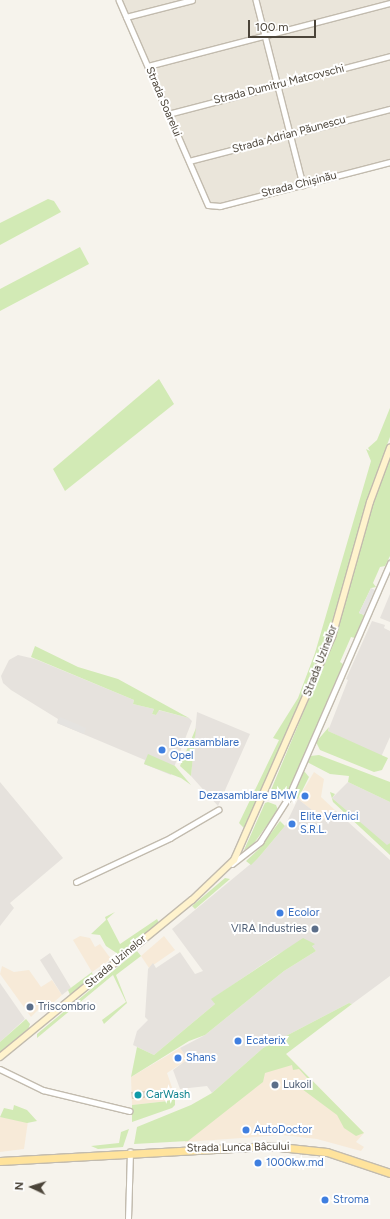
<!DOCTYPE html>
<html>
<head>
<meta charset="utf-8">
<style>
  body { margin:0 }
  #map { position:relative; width:390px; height:1219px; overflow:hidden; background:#f6f3ec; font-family:Figtree,sans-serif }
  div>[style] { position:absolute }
  .residential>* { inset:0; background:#eae5da }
  .commercial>* { inset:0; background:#f7ead8 }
  .industrial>* { inset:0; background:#e6e2dd }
  .green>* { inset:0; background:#d2eab5 }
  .parking>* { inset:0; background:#e5e3e0 }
  .building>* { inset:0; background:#d8cfc1 }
  .roads { filter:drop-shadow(1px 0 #c2bbae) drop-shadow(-1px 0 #c2bbae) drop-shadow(0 1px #c2bbae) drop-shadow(0 -1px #c2bbae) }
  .street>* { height:4.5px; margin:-2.25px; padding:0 2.25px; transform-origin:2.25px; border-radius:2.25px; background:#fff }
  .secondary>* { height:6px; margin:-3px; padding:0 3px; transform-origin:3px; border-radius:3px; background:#fff3cd }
  .primary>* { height:7px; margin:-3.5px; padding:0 3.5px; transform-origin:3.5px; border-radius:3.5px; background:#ffe39c }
  .dots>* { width:11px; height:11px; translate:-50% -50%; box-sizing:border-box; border:2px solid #fff; border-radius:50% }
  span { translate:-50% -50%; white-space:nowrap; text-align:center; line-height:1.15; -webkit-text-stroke:4px #fff; paint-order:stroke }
  .street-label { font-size:11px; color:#4b4439 }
  .shop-label { font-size:11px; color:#366cbe }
  .left { translate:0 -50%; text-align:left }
  .right { translate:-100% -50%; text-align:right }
  .service-label { font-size:11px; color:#4e5e75 }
  .culture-label { font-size:11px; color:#0d838f }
  .north { position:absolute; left:12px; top:1167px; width:40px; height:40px; -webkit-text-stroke:3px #fff; paint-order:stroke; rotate:274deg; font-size:11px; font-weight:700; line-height:16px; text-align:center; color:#4b4439 }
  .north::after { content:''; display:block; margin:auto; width:14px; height:18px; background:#4b4439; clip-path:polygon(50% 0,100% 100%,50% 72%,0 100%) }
  .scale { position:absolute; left:248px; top:20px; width:68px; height:18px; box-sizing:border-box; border:2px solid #4b4439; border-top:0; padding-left:5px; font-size:12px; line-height:14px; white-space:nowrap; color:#4b4439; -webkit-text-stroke:3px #fff; paint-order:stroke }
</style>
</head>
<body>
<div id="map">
  <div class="residential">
    <i style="clip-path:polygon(117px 0,390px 0,390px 165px,221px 210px,206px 208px)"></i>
  </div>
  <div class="commercial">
    <i style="clip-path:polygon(314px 772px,324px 779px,321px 797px,336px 811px,326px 821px,298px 799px)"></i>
    <i style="clip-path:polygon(80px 936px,90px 938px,95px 947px,100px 944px,111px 959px,92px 972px,73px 940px)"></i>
    <i style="clip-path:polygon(164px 936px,175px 950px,149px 968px,141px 956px)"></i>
    <i style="clip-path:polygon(2px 966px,14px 972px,29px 970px,41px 987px,52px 980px,62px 995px,45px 1010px,39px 1009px,31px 1017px,0 974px)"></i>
    <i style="clip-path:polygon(180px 1048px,188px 1059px,167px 1073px,175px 1096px,168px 1101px,132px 1105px,131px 1077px)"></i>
    <i style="clip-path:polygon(286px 1054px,364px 1133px,356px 1142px,364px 1147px,361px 1151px,317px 1139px,282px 1135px,185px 1142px,185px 1130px)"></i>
    <i style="clip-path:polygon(0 1117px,28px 1121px,24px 1149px,0 1152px)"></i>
  </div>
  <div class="industrial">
    <i style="clip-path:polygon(390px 594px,390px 622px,380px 618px)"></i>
    <i style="clip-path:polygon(372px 621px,385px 625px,384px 628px,390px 631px,390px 737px,381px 757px,328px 731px,348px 680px,346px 679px)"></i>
    <i style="clip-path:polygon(18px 655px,35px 659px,134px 700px,133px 704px,154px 709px,152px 714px,156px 715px,158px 710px,189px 718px,192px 721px,171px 775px,144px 764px,145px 760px,57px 723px,58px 719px,11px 690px,3px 683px,1px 676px,9px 660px)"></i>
    <i style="clip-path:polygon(197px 712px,250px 734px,218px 806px,191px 776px)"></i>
    <i style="clip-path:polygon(0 782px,63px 858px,10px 903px,14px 908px,0 926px)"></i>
    <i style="clip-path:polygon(348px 782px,390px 802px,390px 843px,387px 846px,332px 798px)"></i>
    <i style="clip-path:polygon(298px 799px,326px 821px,336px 811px,390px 860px,390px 976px,352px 1004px,349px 1003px,263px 1048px,212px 1093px,207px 1086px,180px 1089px,173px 1070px,188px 1059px,180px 1048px,205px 1035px,284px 971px,316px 951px,312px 946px,297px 944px,275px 956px,212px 999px,215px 1004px,154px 1055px,133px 1045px,137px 1031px,148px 1020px,145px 1017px,148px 969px,153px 963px,156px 968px,180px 952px,195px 974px,203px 971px,172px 929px,259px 857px,285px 826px)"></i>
    <i style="clip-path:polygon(50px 953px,71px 988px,62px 995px,40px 960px)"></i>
    <i style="clip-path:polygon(0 983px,25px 1019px,0 1042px)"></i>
  </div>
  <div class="green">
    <i style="clip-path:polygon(48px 199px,54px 201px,61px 212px,0 245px,0 223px)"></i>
    <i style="clip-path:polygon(80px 247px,89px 264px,0 311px,0 289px)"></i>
    <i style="clip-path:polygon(159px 379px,174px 404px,65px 491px,53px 469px)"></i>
    <i style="clip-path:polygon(390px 408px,390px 437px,371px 488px,328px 636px,245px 829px,239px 823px,279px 740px,273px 738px,298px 698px,315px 653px,371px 461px,366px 449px,370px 451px,368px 448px,377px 440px)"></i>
    <i style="clip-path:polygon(390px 456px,390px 556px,385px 566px,380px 567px,373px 583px,376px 587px,371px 588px,359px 613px,364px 615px,355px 638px,351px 637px,340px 662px,343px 664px,285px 799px,278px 801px,271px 790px,334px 639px,375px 494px)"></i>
    <i style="clip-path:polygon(35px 646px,78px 667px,118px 679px,189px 718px,159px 710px,156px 715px,152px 714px,154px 709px,133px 704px,134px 700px,31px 657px)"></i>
    <i style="clip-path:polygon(329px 727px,328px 731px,388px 758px,382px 770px,374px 772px,320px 750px,316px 742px)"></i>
    <i style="clip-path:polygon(196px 728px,191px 776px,180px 766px)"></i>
    <i style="clip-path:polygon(148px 754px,175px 766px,191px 785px,181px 778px,144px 764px)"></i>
    <i style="clip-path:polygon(319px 755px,390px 782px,390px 802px,348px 782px,349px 776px,330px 774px,307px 762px,310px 756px)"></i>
    <i style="clip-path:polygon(304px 771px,309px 777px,298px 799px,293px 796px)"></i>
    <i style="clip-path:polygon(330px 792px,335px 794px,332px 798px,387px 845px,390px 843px,390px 855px,333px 802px)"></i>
    <i style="clip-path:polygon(268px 802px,276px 805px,278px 810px,252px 846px,244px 850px,265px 803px)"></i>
    <i style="clip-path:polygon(280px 821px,285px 826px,259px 857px,251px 865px,246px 861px,260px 848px)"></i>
    <i style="clip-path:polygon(225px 878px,230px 879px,195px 909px,192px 906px)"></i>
    <i style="clip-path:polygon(115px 912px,107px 919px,120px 944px,157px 919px,159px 923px,118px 954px,106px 946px,100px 935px,91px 934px,106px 920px,105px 917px)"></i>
    <i style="clip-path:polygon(303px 938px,315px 944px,312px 946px,316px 951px,284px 971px,205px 1035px,189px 1041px,131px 1077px,137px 1047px,154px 1055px,215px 1004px,211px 999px)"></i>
    <i style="clip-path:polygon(137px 951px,141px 956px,116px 975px,127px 1003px,104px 1024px,102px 1020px,126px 1002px,113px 975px,37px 1038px,37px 1034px)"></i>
    <i style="clip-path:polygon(92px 972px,93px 977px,70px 995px,68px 990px)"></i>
    <i style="clip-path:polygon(349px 1003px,352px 1004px,286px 1054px,364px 1133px,356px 1136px,344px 1128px,337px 1115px,302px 1089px,308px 1079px,299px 1069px,293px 1070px,292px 1065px,265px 1073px,263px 1082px,188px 1141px,134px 1144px,137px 1127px,191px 1105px,212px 1093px,263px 1048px)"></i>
    <i style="clip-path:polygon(26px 1019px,30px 1024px,28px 1030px,0 1053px,0 1042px)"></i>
    <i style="clip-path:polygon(175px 1096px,175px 1105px,172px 1108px,132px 1122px,132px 1105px,168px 1101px)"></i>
    <i style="clip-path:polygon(14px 1105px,27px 1110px,37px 1121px,27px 1123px,0 1117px,4px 1108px,13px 1110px)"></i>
    <i style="clip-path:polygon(129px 1129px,123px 1147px,98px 1149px,91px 1146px,119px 1143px,121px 1132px)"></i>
  </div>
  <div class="parking">
    <i style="clip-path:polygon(371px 588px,375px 590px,364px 615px,359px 613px)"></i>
    <i style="clip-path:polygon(60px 717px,86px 728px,84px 734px,57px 723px)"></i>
  </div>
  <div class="building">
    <i style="clip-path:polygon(145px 1091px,145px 1098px,132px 1099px,131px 1092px)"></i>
  </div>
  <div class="roads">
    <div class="street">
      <i style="left:119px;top:0;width:223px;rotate:66.5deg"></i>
      <i style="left:208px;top:205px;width:12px;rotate:5deg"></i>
      <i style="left:220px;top:206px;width:176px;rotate:-14.5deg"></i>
      <i style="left:256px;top:0;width:191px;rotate:75.7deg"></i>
      <i style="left:126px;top:17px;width:68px;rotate:-14.4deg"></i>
      <i style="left:148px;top:66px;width:250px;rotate:-14.6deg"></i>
      <i style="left:168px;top:114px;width:229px;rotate:-14.6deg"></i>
      <i style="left:189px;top:161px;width:208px;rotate:-14.5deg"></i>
      <i style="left:232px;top:864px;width:36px;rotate:-38deg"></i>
      <i style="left:260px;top:842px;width:52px;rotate:-57.5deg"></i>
      <i style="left:288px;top:798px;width:256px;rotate:-66.5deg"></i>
      <i style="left:76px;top:882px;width:104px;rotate:-25.1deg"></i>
      <i style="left:170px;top:838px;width:56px;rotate:-30.3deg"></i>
      <i style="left:0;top:1069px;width:48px;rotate:26deg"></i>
      <i style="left:43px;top:1090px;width:89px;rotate:13.6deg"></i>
      <i style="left:128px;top:1219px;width:67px;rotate:-88.3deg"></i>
    </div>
    <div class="secondary">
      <i style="left:0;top:1057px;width:248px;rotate:-39.3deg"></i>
      <i style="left:192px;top:900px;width:58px;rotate:-43.6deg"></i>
      <i style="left:234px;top:860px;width:244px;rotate:-66.3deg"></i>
      <i style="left:332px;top:637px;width:140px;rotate:-74.3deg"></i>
      <i style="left:370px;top:502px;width:58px;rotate:-69.7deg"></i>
    </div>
    <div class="primary">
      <i style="left:0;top:1161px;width:270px;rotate:-3.2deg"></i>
      <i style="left:270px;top:1146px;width:57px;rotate:6deg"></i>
      <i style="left:327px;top:1152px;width:66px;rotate:18.4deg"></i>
    </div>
  </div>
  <div class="dots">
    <i style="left:162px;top:750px;background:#3f7fe0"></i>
    <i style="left:305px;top:796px;background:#3f7fe0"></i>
    <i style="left:292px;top:824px;background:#3f7fe0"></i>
    <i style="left:280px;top:913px;background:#3f7fe0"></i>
    <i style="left:315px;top:929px;background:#5c6f8a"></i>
    <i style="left:30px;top:1007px;background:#5c6f8a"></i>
    <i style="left:238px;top:1041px;background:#3f7fe0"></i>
    <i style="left:178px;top:1058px;background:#3f7fe0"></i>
    <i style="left:275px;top:1085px;background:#5c6f8a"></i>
    <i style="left:138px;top:1095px;background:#0f9aa8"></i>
    <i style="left:246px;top:1130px;background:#3f7fe0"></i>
    <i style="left:258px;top:1163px;background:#3f7fe0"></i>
    <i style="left:325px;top:1200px;background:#3f7fe0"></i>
  </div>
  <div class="street-label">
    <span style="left:279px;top:85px;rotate:-14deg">Strada Dumitru Matcovschi</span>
    <span style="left:163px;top:102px;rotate:67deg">Strada Soarelui</span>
    <span style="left:289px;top:135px;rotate:-15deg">Strada Adrian Păunescu</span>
    <span style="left:299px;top:185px;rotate:-14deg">Strada Chișinău</span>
    <span style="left:321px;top:661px;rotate:-69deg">Strada Uzinelor</span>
    <span style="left:116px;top:962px;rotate:-40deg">Strada Uzinelor</span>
    <span style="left:238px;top:1148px;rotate:-1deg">Strada Lunca Bâcului</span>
  </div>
  <div class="shop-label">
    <span class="left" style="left:170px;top:750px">Dezasamblare<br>Opel</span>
    <span class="right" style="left:297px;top:796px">Dezasamblare BMW</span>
    <span class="left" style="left:300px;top:824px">Elite Vernici<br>S.R.L.</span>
    <span class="left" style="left:288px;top:913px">Ecolor</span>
    <span class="left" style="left:246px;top:1041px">Ecaterix</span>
    <span class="left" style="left:186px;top:1058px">Shans</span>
    <span class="left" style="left:254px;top:1130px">AutoDoctor</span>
    <span class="left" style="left:266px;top:1163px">1000kw.md</span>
    <span class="left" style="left:333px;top:1200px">Stroma</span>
  </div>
  <div class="service-label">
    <span class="right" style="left:307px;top:929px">VIRA Industries</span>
    <span class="left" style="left:38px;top:1007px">Triscombrio</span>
    <span class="left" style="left:283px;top:1085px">Lukoil</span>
  </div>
  <div class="culture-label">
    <span class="left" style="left:146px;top:1095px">CarWash</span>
  </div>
  <div class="north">N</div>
  <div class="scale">100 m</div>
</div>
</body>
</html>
